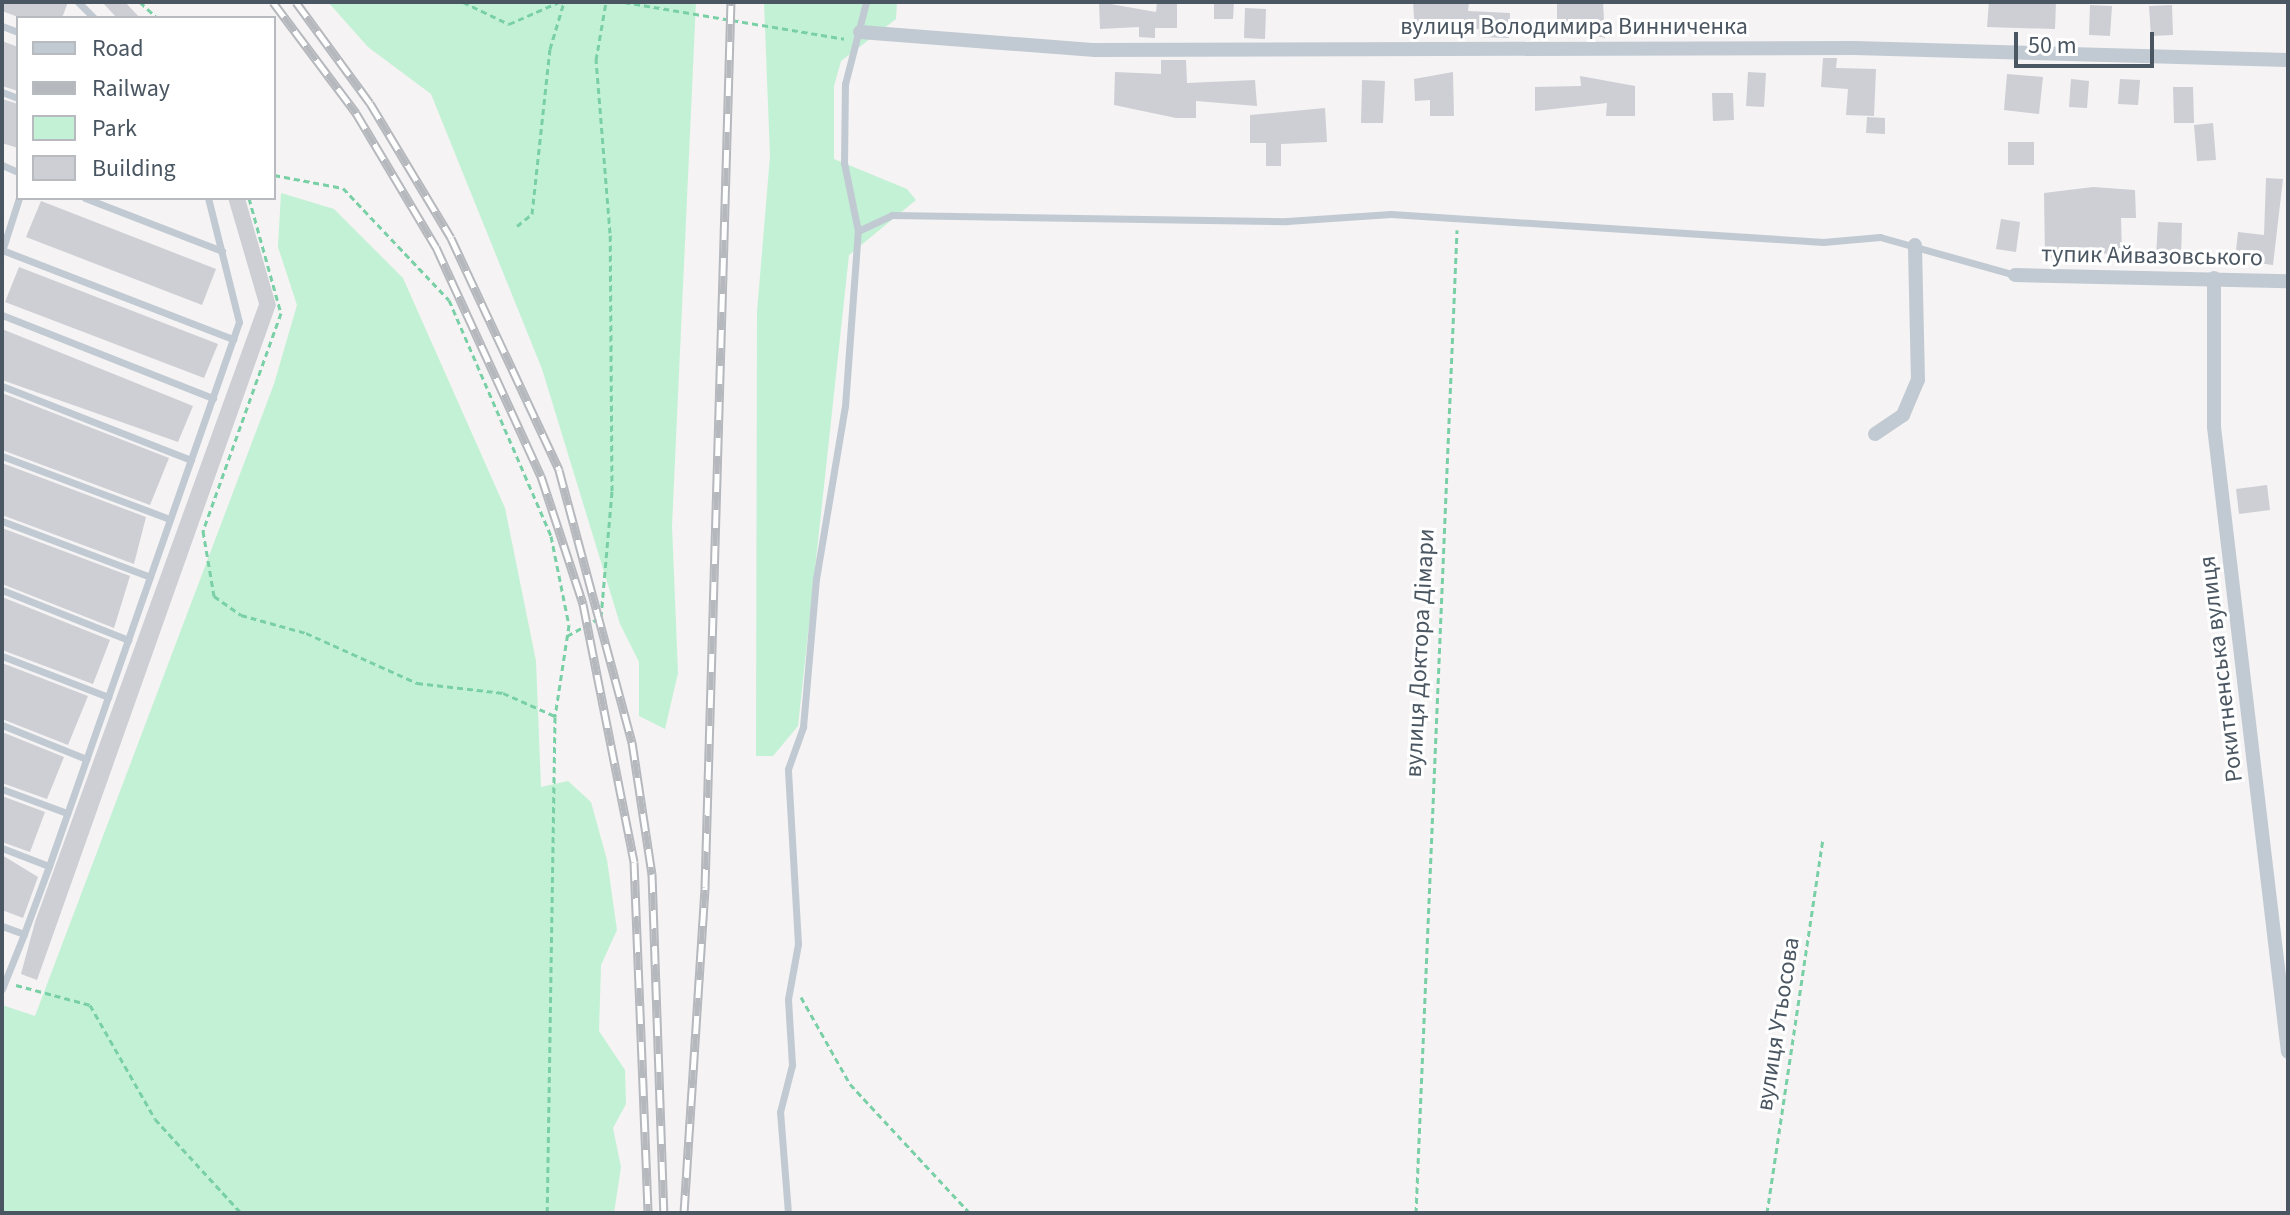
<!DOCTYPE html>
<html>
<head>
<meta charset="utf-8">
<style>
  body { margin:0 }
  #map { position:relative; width:2290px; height:1215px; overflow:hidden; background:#f5f3f3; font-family:"Source Sans 3",sans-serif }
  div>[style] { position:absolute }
  .green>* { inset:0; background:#c3f1d5 }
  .building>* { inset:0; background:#cdcfd5 }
  .path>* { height:3px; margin-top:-1.5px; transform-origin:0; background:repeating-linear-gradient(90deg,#7ad0a6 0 6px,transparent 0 10px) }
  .lane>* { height:7px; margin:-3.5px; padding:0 3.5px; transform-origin:3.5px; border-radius:3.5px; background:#c1cad2 }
  .street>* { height:14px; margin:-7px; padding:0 7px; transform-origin:7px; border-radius:7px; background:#c1cad2 }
  .rail>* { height:9px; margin-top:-4.5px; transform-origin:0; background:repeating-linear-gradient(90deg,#fff 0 18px,#b5b8bd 0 36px); box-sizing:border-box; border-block:2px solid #b5b8bd }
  span { translate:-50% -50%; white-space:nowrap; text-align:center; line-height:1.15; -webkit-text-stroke:6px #fff; paint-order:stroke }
  .street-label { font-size:24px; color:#4a5661 }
  .frame { position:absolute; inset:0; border:4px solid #4a5661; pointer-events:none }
  .legend { position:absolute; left:16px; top:16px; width:260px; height:184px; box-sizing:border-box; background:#fff; border:2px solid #b7bbc0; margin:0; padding:10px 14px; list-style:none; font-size:24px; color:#4a5661 }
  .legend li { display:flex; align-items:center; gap:16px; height:40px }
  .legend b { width:40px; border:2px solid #b7bbc0 }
  .scale { position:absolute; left:2014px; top:32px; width:140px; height:36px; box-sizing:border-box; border:4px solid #4a5661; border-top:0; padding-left:10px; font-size:24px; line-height:28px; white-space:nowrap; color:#4a5661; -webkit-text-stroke:6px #fff; paint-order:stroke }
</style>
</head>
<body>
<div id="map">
  <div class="green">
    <i style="clip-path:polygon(328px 2px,696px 2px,672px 526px,678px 673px,665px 729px,639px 716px,639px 662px,620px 624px,542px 369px,431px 94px,368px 47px)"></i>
    <i style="clip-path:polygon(764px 2px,897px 2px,896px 19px,841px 61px,834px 86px,834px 159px,907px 189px,916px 200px,849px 255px,798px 726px,773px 756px,756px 756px,757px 312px,770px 156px)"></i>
    <i style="clip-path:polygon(281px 193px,334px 209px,403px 278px,505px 508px,536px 661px,541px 787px,568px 781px,591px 802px,607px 860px,617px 930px,601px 965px,599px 1031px,625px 1070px,626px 1104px,613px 1128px,621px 1167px,614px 1213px,2px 1213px,2px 1005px,35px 1016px,274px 384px,297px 305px,278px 247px)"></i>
  </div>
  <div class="building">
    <i style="clip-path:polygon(2px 2px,68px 2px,62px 18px,21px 18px,2px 11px)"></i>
    <i style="clip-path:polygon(102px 2px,125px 2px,140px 18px,117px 18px)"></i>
    <i style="clip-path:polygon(1099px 2px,1156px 12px,1157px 2px,1177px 2px,1177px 28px,1155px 28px,1155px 38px,1139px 37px,1139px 27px,1100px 29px)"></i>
    <i style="clip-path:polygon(1214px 2px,1234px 2px,1233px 19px,1214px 19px)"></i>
    <i style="clip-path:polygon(1413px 2px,1469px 2px,1468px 11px,1510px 13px,1509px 38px,1479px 37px,1479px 29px,1415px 33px)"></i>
    <i style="clip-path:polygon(1557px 2px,1603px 2px,1605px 38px,1557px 27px)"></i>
    <i style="clip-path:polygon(1989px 2px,2056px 2px,2055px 29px,1987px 27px)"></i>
    <i style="clip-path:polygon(2090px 5px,2112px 6px,2110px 36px,2089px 35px)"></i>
    <i style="clip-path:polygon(2172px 5px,2173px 35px,2151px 36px,2149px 6px)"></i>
    <i style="clip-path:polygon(1245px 8px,1266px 9px,1265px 39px,1244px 38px)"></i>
    <i style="clip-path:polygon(2px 41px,18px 47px,18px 91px,2px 86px)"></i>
    <i style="clip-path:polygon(1823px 58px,1837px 58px,1836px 68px,1876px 69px,1874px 116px,1846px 115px,1848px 89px,1821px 87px)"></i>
    <i style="clip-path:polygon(1161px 60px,1186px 60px,1187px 83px,1255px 80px,1257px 106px,1196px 101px,1196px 118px,1176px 118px,1114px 105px,1115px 72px,1161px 74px)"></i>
    <i style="clip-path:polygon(1453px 72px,1454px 116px,1430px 116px,1430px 100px,1415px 101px,1414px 79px)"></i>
    <i style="clip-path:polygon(1748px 72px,1766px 73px,1764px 107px,1746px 106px)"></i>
    <i style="clip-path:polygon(2007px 74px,2043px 77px,2039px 114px,2004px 110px)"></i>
    <i style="clip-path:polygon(1580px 76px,1635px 86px,1635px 116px,1606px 116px,1607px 103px,1535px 111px,1535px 87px,1581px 86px)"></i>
    <i style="clip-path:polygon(2071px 79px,2089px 81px,2087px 108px,2069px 107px)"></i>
    <i style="clip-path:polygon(2120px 79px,2140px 80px,2138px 105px,2118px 104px)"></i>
    <i style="clip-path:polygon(1362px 80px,1385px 81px,1383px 123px,1361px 123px)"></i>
    <i style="clip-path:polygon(2173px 87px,2193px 87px,2194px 123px,2174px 123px)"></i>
    <i style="clip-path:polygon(1712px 93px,1733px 93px,1734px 120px,1713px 121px)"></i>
    <i style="clip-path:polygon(2px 99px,18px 104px,18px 148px,2px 143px)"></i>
    <i style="clip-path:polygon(1325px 108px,1327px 142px,1281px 144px,1281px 166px,1266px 166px,1266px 143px,1250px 143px,1250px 115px)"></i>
    <i style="clip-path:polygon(1867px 117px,1885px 118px,1885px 134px,1866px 133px)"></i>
    <i style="clip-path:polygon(2213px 123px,2216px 160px,2197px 161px,2194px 125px)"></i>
    <i style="clip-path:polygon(2008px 142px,2034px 142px,2034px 165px,2008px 165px)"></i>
    <i style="clip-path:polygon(2266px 178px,2283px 179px,2273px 265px,2235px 260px,2238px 232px,2264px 235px)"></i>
    <i style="clip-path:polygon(2093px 187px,2135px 190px,2136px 218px,2121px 218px,2122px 256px,2063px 248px,2063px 258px,2045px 257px,2044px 193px)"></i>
    <i style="clip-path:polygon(228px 198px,245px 198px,276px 305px,37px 980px,21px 974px,35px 922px,259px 304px)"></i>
    <i style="clip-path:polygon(41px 201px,216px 269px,202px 305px,26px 237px)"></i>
    <i style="clip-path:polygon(2001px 219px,2020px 222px,2016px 252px,1996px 249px)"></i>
    <i style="clip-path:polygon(2158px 222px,2182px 223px,2181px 258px,2156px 257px)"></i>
    <i style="clip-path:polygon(19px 267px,218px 344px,204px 378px,5px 302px)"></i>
    <i style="clip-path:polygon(2px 329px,193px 406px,178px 442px,2px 380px)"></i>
    <i style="clip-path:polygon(2px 393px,169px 458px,150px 505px,2px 450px)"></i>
    <i style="clip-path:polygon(2px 463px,146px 517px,134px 564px,2px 515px)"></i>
    <i style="clip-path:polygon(2267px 485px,2270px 510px,2239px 514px,2236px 489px)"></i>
    <i style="clip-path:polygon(2px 528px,130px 576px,114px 628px,2px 584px)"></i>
    <i style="clip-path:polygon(2px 597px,110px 640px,93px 684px,2px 650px)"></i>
    <i style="clip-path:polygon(2px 663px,88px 696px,68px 745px,2px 719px)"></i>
    <i style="clip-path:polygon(2px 732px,64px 757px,47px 799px,2px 783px)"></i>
    <i style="clip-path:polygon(2px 796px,45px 812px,30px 852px,2px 842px)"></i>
    <i style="clip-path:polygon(2px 855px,38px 877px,23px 918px,2px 910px)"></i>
  </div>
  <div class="path">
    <i style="left:140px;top:2px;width:23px;rotate:43deg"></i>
    <i style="left:463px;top:2px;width:51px;rotate:25.6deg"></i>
    <i style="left:509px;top:24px;width:55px;rotate:-23.7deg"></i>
    <i style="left:624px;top:2px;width:223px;rotate:9.5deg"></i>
    <i style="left:274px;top:175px;width:70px;rotate:10.7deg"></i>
    <i style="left:343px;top:188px;width:154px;rotate:46.6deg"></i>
    <i style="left:449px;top:300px;width:257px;rotate:66.6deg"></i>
    <i style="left:551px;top:536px;width:91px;rotate:78.6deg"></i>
    <i style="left:569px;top:625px;width:93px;rotate:98.7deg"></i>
    <i style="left:555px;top:717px;width:496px;rotate:90.9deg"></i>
    <i style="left:249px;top:198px;width:119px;rotate:74.5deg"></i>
    <i style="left:281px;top:313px;width:232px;rotate:109.7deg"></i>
    <i style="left:203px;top:531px;width:66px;rotate:80.4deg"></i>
    <i style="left:214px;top:596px;width:33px;rotate:35deg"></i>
    <i style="left:241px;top:615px;width:67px;rotate:15.5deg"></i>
    <i style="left:306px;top:633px;width:122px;rotate:24.2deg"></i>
    <i style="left:417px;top:683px;width:87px;rotate:6.6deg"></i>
    <i style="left:503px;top:693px;width:57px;rotate:23.9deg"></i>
    <i style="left:517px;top:226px;width:19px;rotate:-39deg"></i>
    <i style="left:532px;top:214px;width:166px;rotate:-83.8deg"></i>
    <i style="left:550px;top:49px;width:49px;rotate:-73.4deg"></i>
    <i style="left:567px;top:636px;width:39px;rotate:-29deg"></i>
    <i style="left:601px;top:617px;width:126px;rotate:-85deg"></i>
    <i style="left:612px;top:491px;width:258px;rotate:-90.4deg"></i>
    <i style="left:610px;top:233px;width:174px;rotate:-94.6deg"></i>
    <i style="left:596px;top:60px;width:59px;rotate:-80.2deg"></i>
    <i style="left:16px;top:985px;width:77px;rotate:15.1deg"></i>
    <i style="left:90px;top:1005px;width:131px;rotate:60.3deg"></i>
    <i style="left:155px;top:1119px;width:127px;rotate:47.5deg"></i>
    <i style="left:801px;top:997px;width:100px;rotate:60.6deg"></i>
    <i style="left:850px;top:1084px;width:176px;rotate:47.1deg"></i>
    <i style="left:1416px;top:1213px;width:984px;rotate:-87.61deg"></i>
    <i style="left:1767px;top:1213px;width:377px;rotate:-81.5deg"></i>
  </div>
  <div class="lane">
    <i style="left:78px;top:2px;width:23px;rotate:45deg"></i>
    <i style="left:2px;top:26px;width:17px;rotate:21deg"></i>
    <i style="left:2px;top:92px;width:17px;rotate:21deg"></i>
    <i style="left:2px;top:165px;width:17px;rotate:24deg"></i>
    <i style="left:85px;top:198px;width:147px;rotate:21.1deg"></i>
    <i style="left:858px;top:231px;width:38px;rotate:-25deg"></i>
    <i style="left:892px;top:215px;width:395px;rotate:0.9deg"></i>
    <i style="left:1287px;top:221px;width:104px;rotate:-3.9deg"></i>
    <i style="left:1391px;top:214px;width:433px;rotate:3.7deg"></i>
    <i style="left:1823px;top:242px;width:57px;rotate:-5deg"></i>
    <i style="left:1880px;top:237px;width:140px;rotate:15.7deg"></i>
    <i style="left:2px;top:250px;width:248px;rotate:21.1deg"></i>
    <i style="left:2px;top:251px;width:56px;rotate:-72.2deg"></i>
    <i style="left:2px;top:315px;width:227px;rotate:21.5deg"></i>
    <i style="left:2px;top:386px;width:203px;rotate:21.4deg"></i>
    <i style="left:2px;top:456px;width:179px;rotate:20.6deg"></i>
    <i style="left:2px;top:521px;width:158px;rotate:20.7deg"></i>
    <i style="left:2px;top:590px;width:136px;rotate:21.6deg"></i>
    <i style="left:2px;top:656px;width:114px;rotate:21.1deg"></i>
    <i style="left:2px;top:725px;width:91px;rotate:22deg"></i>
    <i style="left:2px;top:789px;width:69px;rotate:20.3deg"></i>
    <i style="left:2px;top:848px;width:50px;rotate:21deg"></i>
    <i style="left:49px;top:866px;width:72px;rotate:110.2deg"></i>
    <i style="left:24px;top:934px;width:23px;rotate:-160deg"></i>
    <i style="left:49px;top:866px;width:576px;rotate:-70.75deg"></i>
    <i style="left:239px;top:322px;width:128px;rotate:-104deg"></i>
    <i style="left:2px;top:989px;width:59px;rotate:-68.2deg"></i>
    <i style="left:788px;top:1213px;width:101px;rotate:-94.5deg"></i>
    <i style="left:780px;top:1112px;width:49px;rotate:-75.7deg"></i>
    <i style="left:792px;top:1065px;width:66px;rotate:-93.5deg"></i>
    <i style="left:788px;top:999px;width:56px;rotate:-79.7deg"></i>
    <i style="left:798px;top:944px;width:175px;rotate:-93.3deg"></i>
    <i style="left:788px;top:769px;width:45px;rotate:-70.3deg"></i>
    <i style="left:803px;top:727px;width:149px;rotate:-85deg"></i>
    <i style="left:816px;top:579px;width:175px;rotate:-80.5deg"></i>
    <i style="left:845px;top:406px;width:175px;rotate:-85.8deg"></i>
    <i style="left:858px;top:231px;width:69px;rotate:-101.6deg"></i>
    <i style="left:844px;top:163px;width:79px;rotate:-89.3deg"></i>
    <i style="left:845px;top:84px;width:85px;rotate:-75.6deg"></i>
  </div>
  <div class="street">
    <i style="left:860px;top:32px;width:236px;rotate:4.4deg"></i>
    <i style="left:1095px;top:50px;width:759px;rotate:-0.15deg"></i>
    <i style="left:1854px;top:48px;width:434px;rotate:1.6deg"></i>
    <i style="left:2015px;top:275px;width:273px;rotate:1.3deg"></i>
    <i style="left:2214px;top:278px;width:149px;rotate:90deg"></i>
    <i style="left:2214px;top:427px;width:629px;rotate:83.25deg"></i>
    <i style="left:1875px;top:434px;width:34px;rotate:-34deg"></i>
    <i style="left:1903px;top:415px;width:38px;rotate:-67deg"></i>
    <i style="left:1918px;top:380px;width:135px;rotate:-91.3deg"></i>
  </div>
  <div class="rail">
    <i style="left:273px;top:2px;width:139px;rotate:53.2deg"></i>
    <i style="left:356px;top:113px;width:156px;rotate:59.2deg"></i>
    <i style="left:436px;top:247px;width:252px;rotate:65.4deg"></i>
    <i style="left:541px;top:476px;width:135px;rotate:71.8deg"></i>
    <i style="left:583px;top:604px;width:263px;rotate:78.8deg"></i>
    <i style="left:634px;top:862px;width:351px;rotate:87.7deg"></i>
    <i style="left:296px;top:2px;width:125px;rotate:53.8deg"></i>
    <i style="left:370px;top:103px;width:157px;rotate:59deg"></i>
    <i style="left:451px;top:238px;width:256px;rotate:65deg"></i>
    <i style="left:559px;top:470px;width:282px;rotate:75deg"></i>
    <i style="left:632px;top:742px;width:134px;rotate:81.4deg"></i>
    <i style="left:652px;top:874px;width:339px;rotate:88deg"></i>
    <i style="left:684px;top:1213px;width:327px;rotate:-86.3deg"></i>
    <i style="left:705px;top:887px;width:885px;rotate:-88.32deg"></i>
  </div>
  <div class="street-label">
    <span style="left:1574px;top:27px">вулиця Володимира Винниченка</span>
    <span style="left:2152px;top:256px;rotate:1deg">тупик Айвазовського</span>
    <span style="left:1420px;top:653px;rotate:-87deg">вулиця Доктора Дімари</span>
    <span style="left:2221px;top:669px;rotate:-97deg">Рокитненська вулиця</span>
    <span style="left:1778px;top:1024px;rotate:-81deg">вулиця Утьосова</span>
  </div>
  <div class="frame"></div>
  <ul class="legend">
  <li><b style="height:10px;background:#c1cad2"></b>Road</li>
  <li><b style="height:10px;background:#b5b8bd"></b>Railway</li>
  <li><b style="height:22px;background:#c3f1d5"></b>Park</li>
  <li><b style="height:22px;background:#cdcfd5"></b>Building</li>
  </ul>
  <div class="scale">50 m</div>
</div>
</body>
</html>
